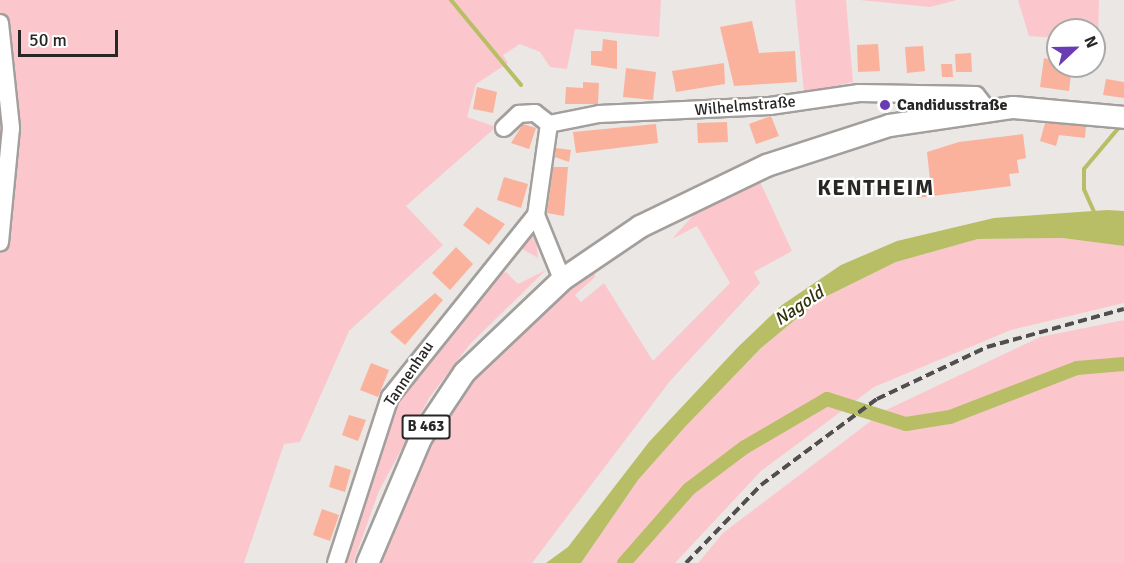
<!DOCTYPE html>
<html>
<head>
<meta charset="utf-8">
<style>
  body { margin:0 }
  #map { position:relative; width:1124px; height:563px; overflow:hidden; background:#eae7e5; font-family:Signika,sans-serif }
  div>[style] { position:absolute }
  .green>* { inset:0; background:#fcc7cc }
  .water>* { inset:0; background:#b8be66 }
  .stream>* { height:4px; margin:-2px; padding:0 2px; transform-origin:2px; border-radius:2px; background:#b8be66 }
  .canal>* { height:14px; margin:-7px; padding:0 7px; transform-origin:7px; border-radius:7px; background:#b8be66 }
  .building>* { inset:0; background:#fab29d }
  .roads { filter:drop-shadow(2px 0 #a29f9c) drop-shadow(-2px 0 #a29f9c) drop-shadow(0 2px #a29f9c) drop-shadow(0 -2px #a29f9c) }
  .minor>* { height:16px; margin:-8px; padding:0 8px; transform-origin:8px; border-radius:8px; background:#fff }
  .major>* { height:21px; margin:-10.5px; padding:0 10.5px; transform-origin:10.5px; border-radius:10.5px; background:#fff }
  .rail>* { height:4px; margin-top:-2px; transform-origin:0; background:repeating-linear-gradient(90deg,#504f4d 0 9px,transparent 0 13.5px) }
  .dots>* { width:16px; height:16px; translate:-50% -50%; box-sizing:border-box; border:3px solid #fff; border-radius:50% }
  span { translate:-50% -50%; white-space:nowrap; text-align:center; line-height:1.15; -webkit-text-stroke:4.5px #fff; paint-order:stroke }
  .shield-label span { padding:2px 4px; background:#fff; border:2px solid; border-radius:4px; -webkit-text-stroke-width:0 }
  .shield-label { font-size:15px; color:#282726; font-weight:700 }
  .poi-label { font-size:16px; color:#282726; font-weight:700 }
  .left { translate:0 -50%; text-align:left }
  .street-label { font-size:16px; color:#282726 }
  .water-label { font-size:18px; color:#31330c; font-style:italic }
  .district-label { font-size:22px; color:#282726; font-weight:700; letter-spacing:1.5px }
  .north { position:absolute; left:1046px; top:18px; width:60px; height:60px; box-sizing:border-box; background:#fff; border:2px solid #a9a9a8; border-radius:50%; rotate:68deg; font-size:16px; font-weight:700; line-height:24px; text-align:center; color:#282726 }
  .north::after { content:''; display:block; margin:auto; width:21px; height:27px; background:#6a3bb2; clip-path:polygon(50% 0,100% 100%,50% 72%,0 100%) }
  .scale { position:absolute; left:18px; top:30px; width:100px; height:27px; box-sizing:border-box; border:3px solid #282726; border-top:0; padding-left:8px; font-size:18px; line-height:21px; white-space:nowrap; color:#282726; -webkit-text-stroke:4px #fff; paint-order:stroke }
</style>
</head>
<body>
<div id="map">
  <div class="green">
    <i style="clip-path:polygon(0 0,661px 0,659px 37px,575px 29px,567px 69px,550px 67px,540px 52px,520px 44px,503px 55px,508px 63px,476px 84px,467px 117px,496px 127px,406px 206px,443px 245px,349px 331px,300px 442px,284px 444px,244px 563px,0 563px)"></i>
    <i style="clip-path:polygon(795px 0,846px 0,853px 82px,804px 93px)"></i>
    <i style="clip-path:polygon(860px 0,957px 0,930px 7px)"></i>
    <i style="clip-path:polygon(1018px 0,1099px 0,1098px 41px,1094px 30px,1058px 30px,1058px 38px,1029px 36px)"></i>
    <i style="clip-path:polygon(760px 182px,792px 251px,754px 272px,760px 283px,670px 381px,532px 563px,374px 563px,426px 442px,481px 364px,584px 272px,595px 272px,595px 277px,575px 295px,581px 302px,604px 283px,653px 361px,730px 283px,697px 226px,672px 239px,698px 210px)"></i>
    <i style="clip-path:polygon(529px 229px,535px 231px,538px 258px,517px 246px)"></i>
    <i style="clip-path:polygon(1062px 238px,1124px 246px,1124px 303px,1011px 330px,874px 387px,761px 471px,675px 563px,581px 563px,638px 480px,685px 427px,761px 348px,819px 300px,896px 262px,978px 239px)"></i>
    <i style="clip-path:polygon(546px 270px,470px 344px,429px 398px,379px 491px,353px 563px,341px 563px,398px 394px,492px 279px,506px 272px,518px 284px)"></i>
    <i style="clip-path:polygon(1124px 320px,1124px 563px,698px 563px,723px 533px,884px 411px,1040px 337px)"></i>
  </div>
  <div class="water">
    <i style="clip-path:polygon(1107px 210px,1124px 211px,1124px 246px,1062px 238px,978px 239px,896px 262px,819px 300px,761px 348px,685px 427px,638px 480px,581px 563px,546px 563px,568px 547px,649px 442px,738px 347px,782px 305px,841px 265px,897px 241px,994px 218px)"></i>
  </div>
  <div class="stream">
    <i style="left:451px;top:0;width:110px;rotate:50.5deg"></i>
    <i style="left:1095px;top:214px;width:27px;rotate:-114deg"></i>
    <i style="left:1084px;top:189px;width:20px;rotate:-90deg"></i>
    <i style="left:1084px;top:169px;width:57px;rotate:-49.9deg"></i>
  </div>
  <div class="canal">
    <i style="left:624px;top:563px;width:98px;rotate:-48.7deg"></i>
    <i style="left:689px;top:489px;width:70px;rotate:-36.9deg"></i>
    <i style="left:745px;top:447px;width:95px;rotate:-30.3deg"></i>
    <i style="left:827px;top:399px;width:83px;rotate:17.6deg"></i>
    <i style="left:906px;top:424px;width:45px;rotate:-9deg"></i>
    <i style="left:950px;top:417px;width:136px;rotate:-21.1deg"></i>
    <i style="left:1077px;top:368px;width:47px;rotate:-4.9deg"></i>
  </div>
  <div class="building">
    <i style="clip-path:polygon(752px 21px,759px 53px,795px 51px,797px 82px,734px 86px,720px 27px)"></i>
    <i style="clip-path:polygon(603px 39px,617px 41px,617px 69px,591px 65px,591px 51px,602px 51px)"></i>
    <i style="clip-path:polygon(878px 44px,880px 71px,858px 72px,857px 45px)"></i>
    <i style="clip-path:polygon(923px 46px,925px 71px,907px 73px,905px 47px)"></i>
    <i style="clip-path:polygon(971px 53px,972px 72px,956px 72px,955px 54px)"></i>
    <i style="clip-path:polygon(1044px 58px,1072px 66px,1069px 91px,1040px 87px)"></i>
    <i style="clip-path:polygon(724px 63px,725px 84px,676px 92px,672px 71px)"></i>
    <i style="clip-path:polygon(941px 64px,952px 64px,953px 77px,942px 77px)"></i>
    <i style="clip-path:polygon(626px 68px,656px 72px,653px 100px,623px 97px)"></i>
    <i style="clip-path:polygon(1106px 79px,1124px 82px,1124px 98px,1103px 95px)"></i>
    <i style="clip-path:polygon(583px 82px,599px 83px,598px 104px,565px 104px,566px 87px,583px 88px)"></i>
    <i style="clip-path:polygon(477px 87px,497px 92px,493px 113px,473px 109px)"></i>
    <i style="clip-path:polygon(771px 116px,779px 136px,756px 144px,749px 124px)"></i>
    <i style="clip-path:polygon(727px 122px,728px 142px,698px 143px,697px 123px)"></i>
    <i style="clip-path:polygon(1045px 123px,1086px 126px,1085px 138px,1059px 135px,1056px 146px,1040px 141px)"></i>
    <i style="clip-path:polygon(523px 124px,536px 128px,529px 149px,511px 143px)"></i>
    <i style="clip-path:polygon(656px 124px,658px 143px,576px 153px,573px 132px)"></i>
    <i style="clip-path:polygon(1023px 134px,1026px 158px,1017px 160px,1019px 173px,1009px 174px,1011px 186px,917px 198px,915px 183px,930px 180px,927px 152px,959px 142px)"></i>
    <i style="clip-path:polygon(556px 148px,571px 150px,569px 162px,555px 157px)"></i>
    <i style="clip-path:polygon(553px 167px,568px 167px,564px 216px,547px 213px)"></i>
    <i style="clip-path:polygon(504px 177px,528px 184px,521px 208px,497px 200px)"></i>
    <i style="clip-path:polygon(477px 207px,505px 224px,489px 245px,463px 225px)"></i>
    <i style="clip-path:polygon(456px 247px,473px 264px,450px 290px,432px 273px)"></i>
    <i style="clip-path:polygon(435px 293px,443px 300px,405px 345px,390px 332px)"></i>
    <i style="clip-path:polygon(371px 363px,389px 370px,378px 397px,360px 390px)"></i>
    <i style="clip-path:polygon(349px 415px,366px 420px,358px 441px,342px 435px)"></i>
    <i style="clip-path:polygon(335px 465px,351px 470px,345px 492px,329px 487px)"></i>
    <i style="clip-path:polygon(322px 509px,339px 515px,330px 541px,313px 535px)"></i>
  </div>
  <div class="roads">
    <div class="minor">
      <i style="left:0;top:23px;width:106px;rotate:84deg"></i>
      <i style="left:11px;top:128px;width:115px;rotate:95.5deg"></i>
      <i style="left:549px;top:124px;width:92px;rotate:98.1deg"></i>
      <i style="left:536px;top:215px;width:69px;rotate:67.9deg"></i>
      <i style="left:504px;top:128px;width:21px;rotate:-43deg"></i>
      <i style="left:519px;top:114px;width:16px;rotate:-4deg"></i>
      <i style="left:535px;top:113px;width:18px;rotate:38deg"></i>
      <i style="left:549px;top:124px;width:51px;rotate:-11.3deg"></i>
      <i style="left:599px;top:114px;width:171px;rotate:-2.7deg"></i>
      <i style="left:770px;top:106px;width:90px;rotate:-8.3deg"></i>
      <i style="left:859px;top:93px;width:117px;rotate:1deg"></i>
      <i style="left:976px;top:95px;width:18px;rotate:52deg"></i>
      <i style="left:336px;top:563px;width:175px;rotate:-72deg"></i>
      <i style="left:390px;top:397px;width:233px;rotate:-51.3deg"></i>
    </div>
    <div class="major">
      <i style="left:367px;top:563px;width:136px;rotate:-67deg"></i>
      <i style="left:420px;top:438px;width:79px;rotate:-56.3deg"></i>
      <i style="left:464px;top:372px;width:135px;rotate:-43.5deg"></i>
      <i style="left:562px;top:279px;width:94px;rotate:-34.2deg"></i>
      <i style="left:640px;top:226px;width:140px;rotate:-25.8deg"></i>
      <i style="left:766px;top:165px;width:129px;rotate:-18deg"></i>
      <i style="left:889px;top:125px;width:125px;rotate:-8.3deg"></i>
      <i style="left:1013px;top:107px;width:111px;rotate:5.1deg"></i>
    </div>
  </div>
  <div class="rail">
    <i style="left:686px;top:563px;width:108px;rotate:-46.1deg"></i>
    <i style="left:761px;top:485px;width:144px;rotate:-36.6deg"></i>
    <i style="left:877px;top:399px;width:122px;rotate:-25.3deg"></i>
    <i style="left:987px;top:347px;width:142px;rotate:-15.5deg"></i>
  </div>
  <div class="dots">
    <i style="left:885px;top:105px;background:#6a3bb2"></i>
  </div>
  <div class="shield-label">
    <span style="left:426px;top:427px">B 463</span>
  </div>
  <div class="poi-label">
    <span class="left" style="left:897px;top:105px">Candidusstraße</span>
  </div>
  <div class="street-label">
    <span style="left:745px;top:106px;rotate:-5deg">Wilhelmstraße</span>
    <span style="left:409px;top:374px;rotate:-56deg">Tannenhau</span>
  </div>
  <div class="water-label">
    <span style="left:799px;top:306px;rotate:-34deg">Nagold</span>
  </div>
  <div class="district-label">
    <span style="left:876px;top:188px">KENTHEIM</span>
  </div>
  <div class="north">N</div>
  <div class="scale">50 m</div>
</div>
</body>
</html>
